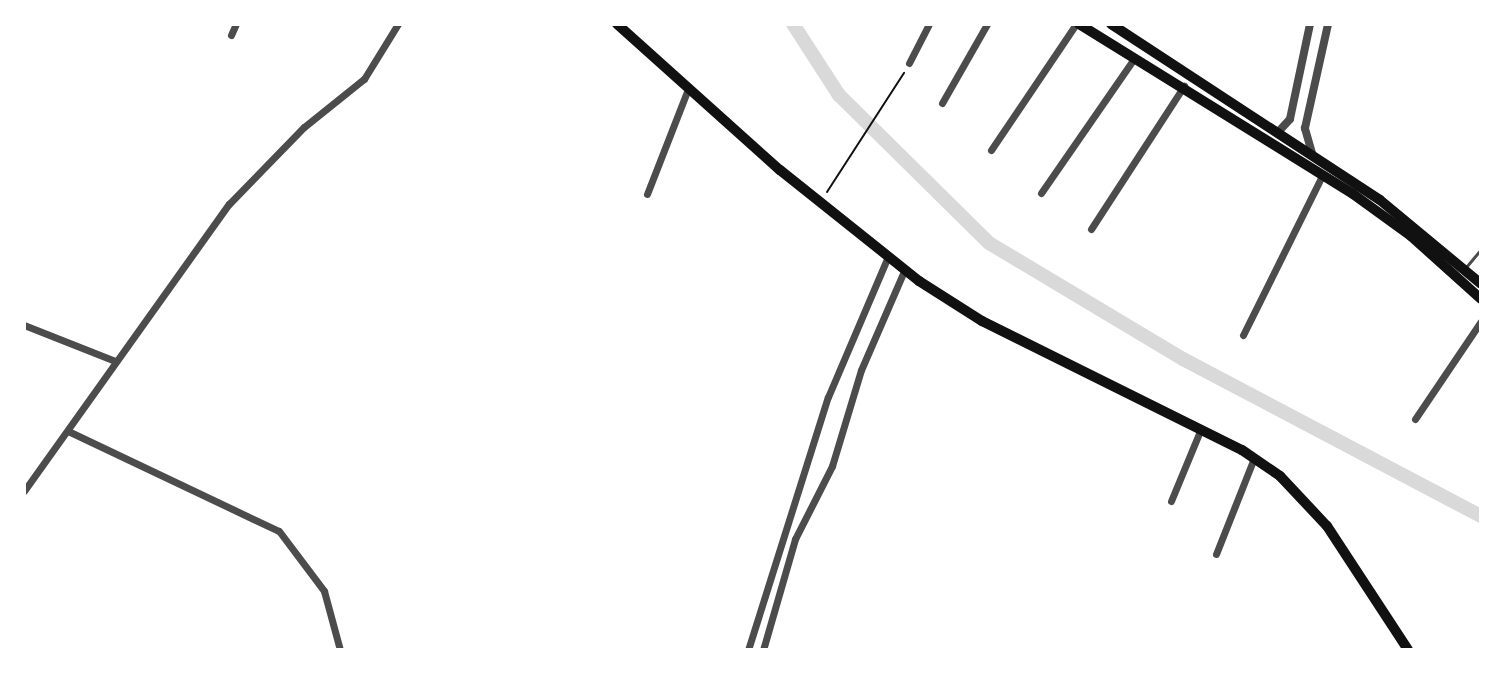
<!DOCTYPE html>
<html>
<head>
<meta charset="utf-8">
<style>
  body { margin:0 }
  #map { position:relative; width:1505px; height:674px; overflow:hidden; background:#fff; font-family:"Roboto Condensed",sans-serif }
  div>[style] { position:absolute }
  .canal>* { height:14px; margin:-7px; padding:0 7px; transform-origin:7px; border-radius:7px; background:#d9d9d9 }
  .path>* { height:2px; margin:-1px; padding:0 1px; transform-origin:1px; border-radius:1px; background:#111 }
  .service>* { height:3px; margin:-1.5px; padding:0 1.5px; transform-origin:1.5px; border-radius:1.5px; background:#4c4c4c }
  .minor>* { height:7px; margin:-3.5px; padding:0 3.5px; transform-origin:3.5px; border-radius:3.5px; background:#4c4c4c }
  .tertiary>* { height:8px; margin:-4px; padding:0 4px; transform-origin:4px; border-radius:4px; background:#4c4c4c }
  .secondary>* { height:10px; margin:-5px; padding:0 5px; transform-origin:5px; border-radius:5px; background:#111 }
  span { translate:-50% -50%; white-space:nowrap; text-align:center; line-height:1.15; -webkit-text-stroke:8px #fff; paint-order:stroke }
  .frame { position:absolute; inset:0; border:26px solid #fff; pointer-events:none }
</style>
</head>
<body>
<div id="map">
  <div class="canal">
    <i style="left:793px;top:24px;width:85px;rotate:57.1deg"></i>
    <i style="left:839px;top:95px;width:211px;rotate:44.6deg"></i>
    <i style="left:989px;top:243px;width:226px;rotate:30.9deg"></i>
    <i style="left:1183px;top:359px;width:337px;rotate:27.8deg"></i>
  </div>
  <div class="path">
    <i style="left:827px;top:192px;width:142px;rotate:-57.1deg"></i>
  </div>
  <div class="service">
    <i style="left:1481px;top:216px;width:1px;rotate:-90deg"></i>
    <i style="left:1466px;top:267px;width:23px;rotate:-50deg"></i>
  </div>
  <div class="minor">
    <i style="left:231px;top:35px;width:12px;rotate:-66deg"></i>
    <i style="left:909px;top:63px;width:44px;rotate:-62.9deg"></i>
    <i style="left:942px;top:103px;width:91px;rotate:-60.3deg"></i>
    <i style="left:991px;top:150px;width:152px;rotate:-56deg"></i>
    <i style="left:1041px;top:193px;width:165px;rotate:-55.3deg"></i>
    <i style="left:647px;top:194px;width:113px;rotate:-68.7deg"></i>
    <i style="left:1091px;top:229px;width:171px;rotate:-57deg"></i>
    <i style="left:24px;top:325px;width:98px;rotate:21.6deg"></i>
    <i style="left:1243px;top:335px;width:178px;rotate:-63.6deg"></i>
    <i style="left:1415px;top:419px;width:118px;rotate:-56deg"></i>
    <i style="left:68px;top:431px;width:233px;rotate:25.4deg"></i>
    <i style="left:279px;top:531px;width:75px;rotate:53.1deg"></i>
    <i style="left:324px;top:591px;width:61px;rotate:74.8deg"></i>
    <i style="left:24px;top:491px;width:353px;rotate:-54.5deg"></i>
    <i style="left:229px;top:204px;width:107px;rotate:-45.8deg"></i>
    <i style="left:304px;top:127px;width:77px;rotate:-38.7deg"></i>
    <i style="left:364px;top:79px;width:65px;rotate:-58.3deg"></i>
    <i style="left:1171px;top:501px;width:76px;rotate:-67.5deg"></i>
    <i style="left:1216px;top:554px;width:103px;rotate:-68.4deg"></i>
    <i style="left:748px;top:650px;width:265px;rotate:-72.5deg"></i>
    <i style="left:828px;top:397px;width:150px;rotate:-66.9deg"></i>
    <i style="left:763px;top:650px;width:116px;rotate:-73.9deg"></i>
    <i style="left:795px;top:539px;width:82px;rotate:-63.1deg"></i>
    <i style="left:832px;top:466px;width:100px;rotate:-73.2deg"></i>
    <i style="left:861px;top:370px;width:108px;rotate:-66.5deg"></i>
  </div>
  <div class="tertiary">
    <i style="left:1279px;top:131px;width:16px;rotate:-47deg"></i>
    <i style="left:1290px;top:119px;width:97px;rotate:-78.1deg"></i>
    <i style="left:1312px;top:153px;width:26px;rotate:-106deg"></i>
    <i style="left:1305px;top:128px;width:107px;rotate:-77.5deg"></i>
  </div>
  <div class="secondary">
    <i style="left:617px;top:24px;width:219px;rotate:41.9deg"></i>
    <i style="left:780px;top:170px;width:178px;rotate:38.6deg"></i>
    <i style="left:919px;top:281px;width:75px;rotate:32.4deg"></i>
    <i style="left:982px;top:321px;width:290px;rotate:26.4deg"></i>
    <i style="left:1242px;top:450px;width:46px;rotate:34.4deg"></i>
    <i style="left:1280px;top:476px;width:69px;rotate:46.8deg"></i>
    <i style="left:1327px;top:526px;width:148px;rotate:56.8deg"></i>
    <i style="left:1079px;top:24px;width:322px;rotate:31.8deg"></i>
    <i style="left:1353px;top:194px;width:72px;rotate:35.9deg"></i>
    <i style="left:1411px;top:236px;width:94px;rotate:42deg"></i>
    <i style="left:1111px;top:24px;width:321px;rotate:33.2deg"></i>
    <i style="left:1380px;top:200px;width:131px;rotate:39.7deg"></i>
  </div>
  <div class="frame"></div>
</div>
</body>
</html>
